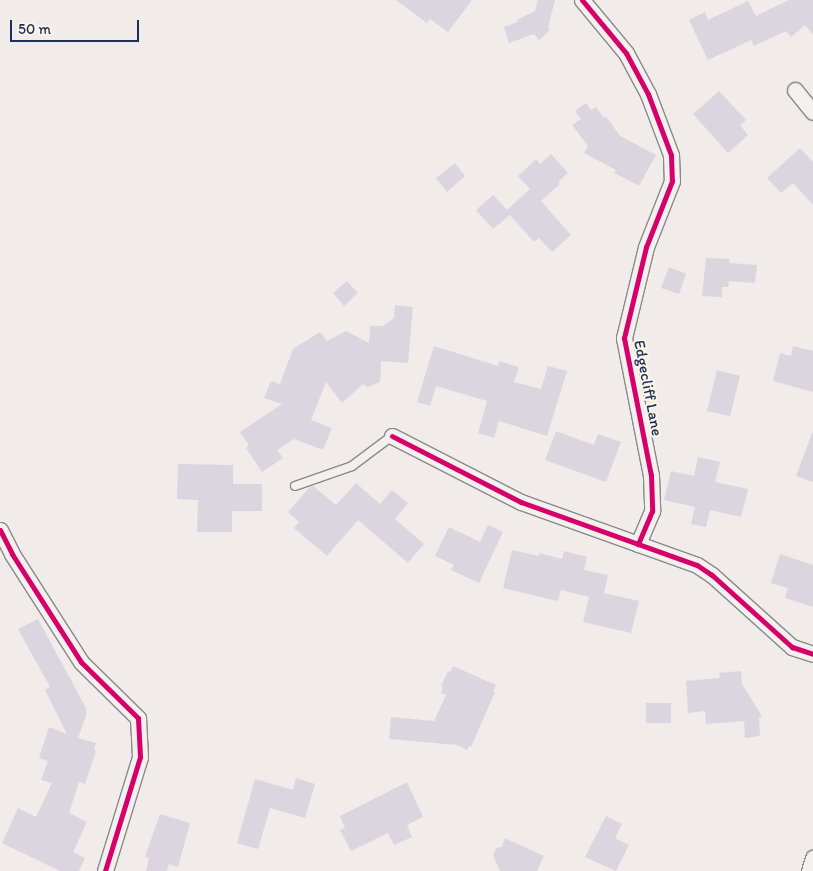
<!DOCTYPE html>
<html>
<head>
<meta charset="utf-8">
<style>
  body { margin:0 }
  #map { position:relative; width:813px; height:871px; overflow:hidden; background:#f1ebea; font-family:Itim,sans-serif }
  div>[style] { position:absolute }
  .building>* { inset:0; background:#dbd5df }
  .roads { filter:drop-shadow(1px 0 #878991) drop-shadow(-1px 0 #878991) drop-shadow(0 1px #878991) drop-shadow(0 -1px #878991) }
  .lane>* { height:8px; margin:-4px; padding:0 4px; transform-origin:4px; border-radius:4px; background:#f4f1ec }
  .street>* { height:15px; margin:-7.5px; padding:0 7.5px; transform-origin:7.5px; border-radius:7.5px; background:#f4f1ec }
  .cycleway>* { height:5px; margin:-2.5px; padding:0 2.5px; transform-origin:2.5px; border-radius:2.5px; background:#d6006c }
  span { translate:-50% -50%; white-space:nowrap; text-align:center; line-height:1.15; -webkit-text-stroke:4px #fcf5e5; paint-order:stroke }
  .street-label { font-size:16px; color:#1b2f5e }
  .scale { position:absolute; left:10px; top:20px; width:129px; height:22px; box-sizing:border-box; border:2px solid #1b2f5e; border-top:0; padding-left:6px; font-size:15px; line-height:18px; white-space:nowrap; color:#1b2f5e; -webkit-text-stroke:4px #fcf5e5; paint-order:stroke }
</style>
</head>
<body>
<div id="map">
  <div class="building">
    <i style="clip-path:polygon(396px 0,472px 0,448px 32px,430px 19px,427px 23px)"></i>
    <i style="clip-path:polygon(538px 0,555px 0,548px 27px,550px 30px,539px 40px,534px 34px,509px 43px,504px 27px,518px 22px,517px 20px,535px 11px)"></i>
    <i style="clip-path:polygon(789px 0,813px 0,813px 35px,805px 25px,791px 37px,786px 31px,754px 46px,751px 40px,708px 60px,689px 20px,705px 12px,708px 20px,748px 1px,756px 16px)"></i>
    <i style="clip-path:polygon(719px 91px,746px 120px,740px 125px,748px 135px,728px 153px,693px 114px)"></i>
    <i style="clip-path:polygon(586px 103px,591px 110px,596px 107px,604px 118px,606px 116px,620px 136px,656px 155px,639px 186px,614px 173px,616px 170px,584px 153px,588px 146px,572px 125px,581px 119px,575px 111px)"></i>
    <i style="clip-path:polygon(800px 148px,813px 162px,813px 205px,793px 183px,781px 193px,767px 178px)"></i>
    <i style="clip-path:polygon(551px 154px,568px 173px,558px 182px,560px 184px,541px 201px,571px 235px,552px 252px,539px 238px,534px 242px,510px 215px,493px 229px,476px 210px,493px 195px,507px 210px,530px 189px,518px 176px,536px 159px,540px 164px)"></i>
    <i style="clip-path:polygon(455px 163px,465px 176px,447px 192px,436px 178px)"></i>
    <i style="clip-path:polygon(706px 258px,730px 259px,729px 263px,757px 265px,755px 283px,729px 281px,728px 287px,722px 287px,722px 297px,702px 296px)"></i>
    <i style="clip-path:polygon(669px 267px,686px 274px,679px 294px,661px 288px)"></i>
    <i style="clip-path:polygon(347px 281px,358px 293px,344px 306px,333px 293px)"></i>
    <i style="clip-path:polygon(395px 305px,413px 307px,408px 363px,381px 361px,380px 382px,368px 387px,363px 384px,342px 403px,326px 382px,311px 420px,332px 428px,323px 450px,294px 439px,277px 450px,283px 458px,262px 472px,246px 448px,249px 445px,240px 432px,282px 404px,264px 398px,271px 381px,280px 384px,293px 349px,320px 332px,327px 341px,346px 331px,369px 343px,370px 326px,383px 326px,394px 318px)"></i>
    <i style="clip-path:polygon(434px 346px,498px 366px,499px 361px,519px 367px,514px 382px,541px 389px,548px 366px,567px 371px,547px 436px,499px 421px,494px 438px,478px 433px,487px 401px,436px 386px,430px 406px,417px 402px)"></i>
    <i style="clip-path:polygon(793px 346px,813px 351px,813px 392px,773px 381px,780px 353px,791px 356px)"></i>
    <i style="clip-path:polygon(717px 370px,740px 376px,730px 416px,707px 411px)"></i>
    <i style="clip-path:polygon(556px 431px,594px 445px,598px 434px,621px 442px,606px 482px,545px 460px)"></i>
    <i style="clip-path:polygon(812px 433px,813px 433px,813px 482px,796px 476px)"></i>
    <i style="clip-path:polygon(698px 457px,720px 462px,715px 482px,748px 489px,741px 517px,710px 510px,706px 527px,691px 524px,695px 507px,664px 500px,671px 471px,694px 476px)"></i>
    <i style="clip-path:polygon(178px 464px,233px 465px,233px 484px,262px 484px,262px 511px,232px 511px,232px 532px,197px 532px,198px 500px,177px 499px)"></i>
    <i style="clip-path:polygon(356px 483px,380px 504px,392px 490px,408px 503px,395px 519px,424px 544px,408px 563px,358px 520px,327px 556px,294px 528px,299px 522px,288px 512px,310px 487px,313px 486px,336px 505px)"></i>
    <i style="clip-path:polygon(488px 525px,503px 532px,479px 583px,451px 570px,454px 565px,435px 556px,449px 527px,480px 542px)"></i>
    <i style="clip-path:polygon(512px 550px,539px 556px,539px 553px,562px 559px,564px 551px,587px 557px,584px 570px,608px 575px,604px 593px,639px 601px,631px 633px,583px 622px,589px 597px,561px 590px,558px 601px,503px 588px)"></i>
    <i style="clip-path:polygon(780px 554px,813px 565px,813px 607px,785px 598px,788px 588px,771px 583px)"></i>
    <i style="clip-path:polygon(38px 619px,86px 708px,86px 716px,78px 738px,96px 743px,94px 751px,96px 751px,85px 784px,79px 782px,69px 813px,87px 822px,73px 852px,85px 858px,79px 871px,60px 871px,2px 843px,18px 808px,36px 817px,52px 783px,41px 780px,48px 761px,39px 758px,49px 727px,67px 734px,45px 690px,50px 687px,18px 629px)"></i>
    <i style="clip-path:polygon(453px 666px,496px 685px,493px 691px,495px 692px,471px 747px,469px 746px,467px 750px,457px 745px,389px 739px,391px 717px,434px 721px,446px 695px,441px 693px,443px 688px,441px 686px,448px 671px,450px 672px)"></i>
    <i style="clip-path:polygon(741px 671px,742px 684px,762px 716px,759px 718px,760px 736px,745px 738px,744px 721px,706px 724px,705px 711px,688px 713px,686px 681px,720px 678px,719px 673px)"></i>
    <i style="clip-path:polygon(646px 703px,671px 703px,671px 723px,646px 723px)"></i>
    <i style="clip-path:polygon(296px 778px,315px 784px,305px 818px,270px 808px,258px 849px,237px 843px,255px 779px,293px 790px)"></i>
    <i style="clip-path:polygon(407px 782px,423px 817px,407px 825px,412px 837px,394px 845px,388px 833px,351px 851px,340px 830px,345px 828px,340px 816px)"></i>
    <i style="clip-path:polygon(160px 814px,190px 823px,178px 867px,169px 864px,167px 871px,146px 871px,149px 858px,145px 857px)"></i>
    <i style="clip-path:polygon(606px 816px,622px 824px,615px 838px,629px 845px,616px 871px,585px 857px)"></i>
    <i style="clip-path:polygon(505px 838px,544px 856px,537px 871px,500px 871px,493px 855px,496px 848px,502px 847px)"></i>
  </div>
  <div class="roads">
    <div class="lane">
      <i style="left:295px;top:486px;width:60px;rotate:-19.3deg"></i>
      <i style="left:352px;top:466px;width:50px;rotate:-36.9deg"></i>
    </div>
    <div class="street">
      <i style="left:582px;top:0;width:69px;rotate:50.3deg"></i>
      <i style="left:626px;top:53px;width:47px;rotate:61.8deg"></i>
      <i style="left:648px;top:94px;width:65px;rotate:69.3deg"></i>
      <i style="left:671px;top:155px;width:26px;rotate:88deg"></i>
      <i style="left:672px;top:181px;width:71px;rotate:111.5deg"></i>
      <i style="left:646px;top:247px;width:94px;rotate:103.6deg"></i>
      <i style="left:624px;top:338px;width:140px;rotate:78.9deg"></i>
      <i style="left:651px;top:475px;width:36px;rotate:88deg"></i>
      <i style="left:652px;top:511px;width:36px;rotate:113deg"></i>
      <i style="left:795px;top:90px;width:28px;rotate:51deg"></i>
      <i style="left:392px;top:436px;width:145px;rotate:27.1deg"></i>
      <i style="left:521px;top:502px;width:187px;rotate:19.7deg"></i>
      <i style="left:697px;top:565px;width:18px;rotate:34deg"></i>
      <i style="left:712px;top:575px;width:108px;rotate:42deg"></i>
      <i style="left:792px;top:647px;width:22px;rotate:18deg"></i>
      <i style="left:0;top:530px;width:27px;rotate:63deg"></i>
      <i style="left:12px;top:554px;width:128px;rotate:57.4deg"></i>
      <i style="left:81px;top:662px;width:80px;rotate:44.5deg"></i>
      <i style="left:138px;top:718px;width:39px;rotate:87deg"></i>
      <i style="left:140px;top:757px;width:119px;rotate:107.1deg"></i>
      <i style="left:809px;top:871px;width:14px;rotate:-73deg"></i>
    </div>
  </div>
  <div class="cycleway">
    <i style="left:582px;top:0;width:69px;rotate:50.3deg"></i>
    <i style="left:626px;top:53px;width:47px;rotate:61.8deg"></i>
    <i style="left:648px;top:94px;width:65px;rotate:69.3deg"></i>
    <i style="left:671px;top:155px;width:26px;rotate:88deg"></i>
    <i style="left:672px;top:181px;width:71px;rotate:111.5deg"></i>
    <i style="left:646px;top:247px;width:94px;rotate:103.6deg"></i>
    <i style="left:624px;top:338px;width:140px;rotate:78.9deg"></i>
    <i style="left:651px;top:475px;width:36px;rotate:88deg"></i>
    <i style="left:652px;top:511px;width:36px;rotate:113deg"></i>
    <i style="left:392px;top:436px;width:145px;rotate:27.1deg"></i>
    <i style="left:521px;top:502px;width:187px;rotate:19.7deg"></i>
    <i style="left:697px;top:565px;width:18px;rotate:34deg"></i>
    <i style="left:712px;top:575px;width:108px;rotate:42deg"></i>
    <i style="left:792px;top:647px;width:22px;rotate:18deg"></i>
    <i style="left:0;top:530px;width:27px;rotate:63deg"></i>
    <i style="left:12px;top:554px;width:128px;rotate:57.4deg"></i>
    <i style="left:81px;top:662px;width:80px;rotate:44.5deg"></i>
    <i style="left:138px;top:718px;width:39px;rotate:87deg"></i>
    <i style="left:140px;top:757px;width:119px;rotate:107.1deg"></i>
  </div>
  <div class="street-label">
    <span style="left:648px;top:388px;rotate:79deg">Edgecliff Lane</span>
  </div>
  <div class="scale">50 m</div>
</div>
</body>
</html>
